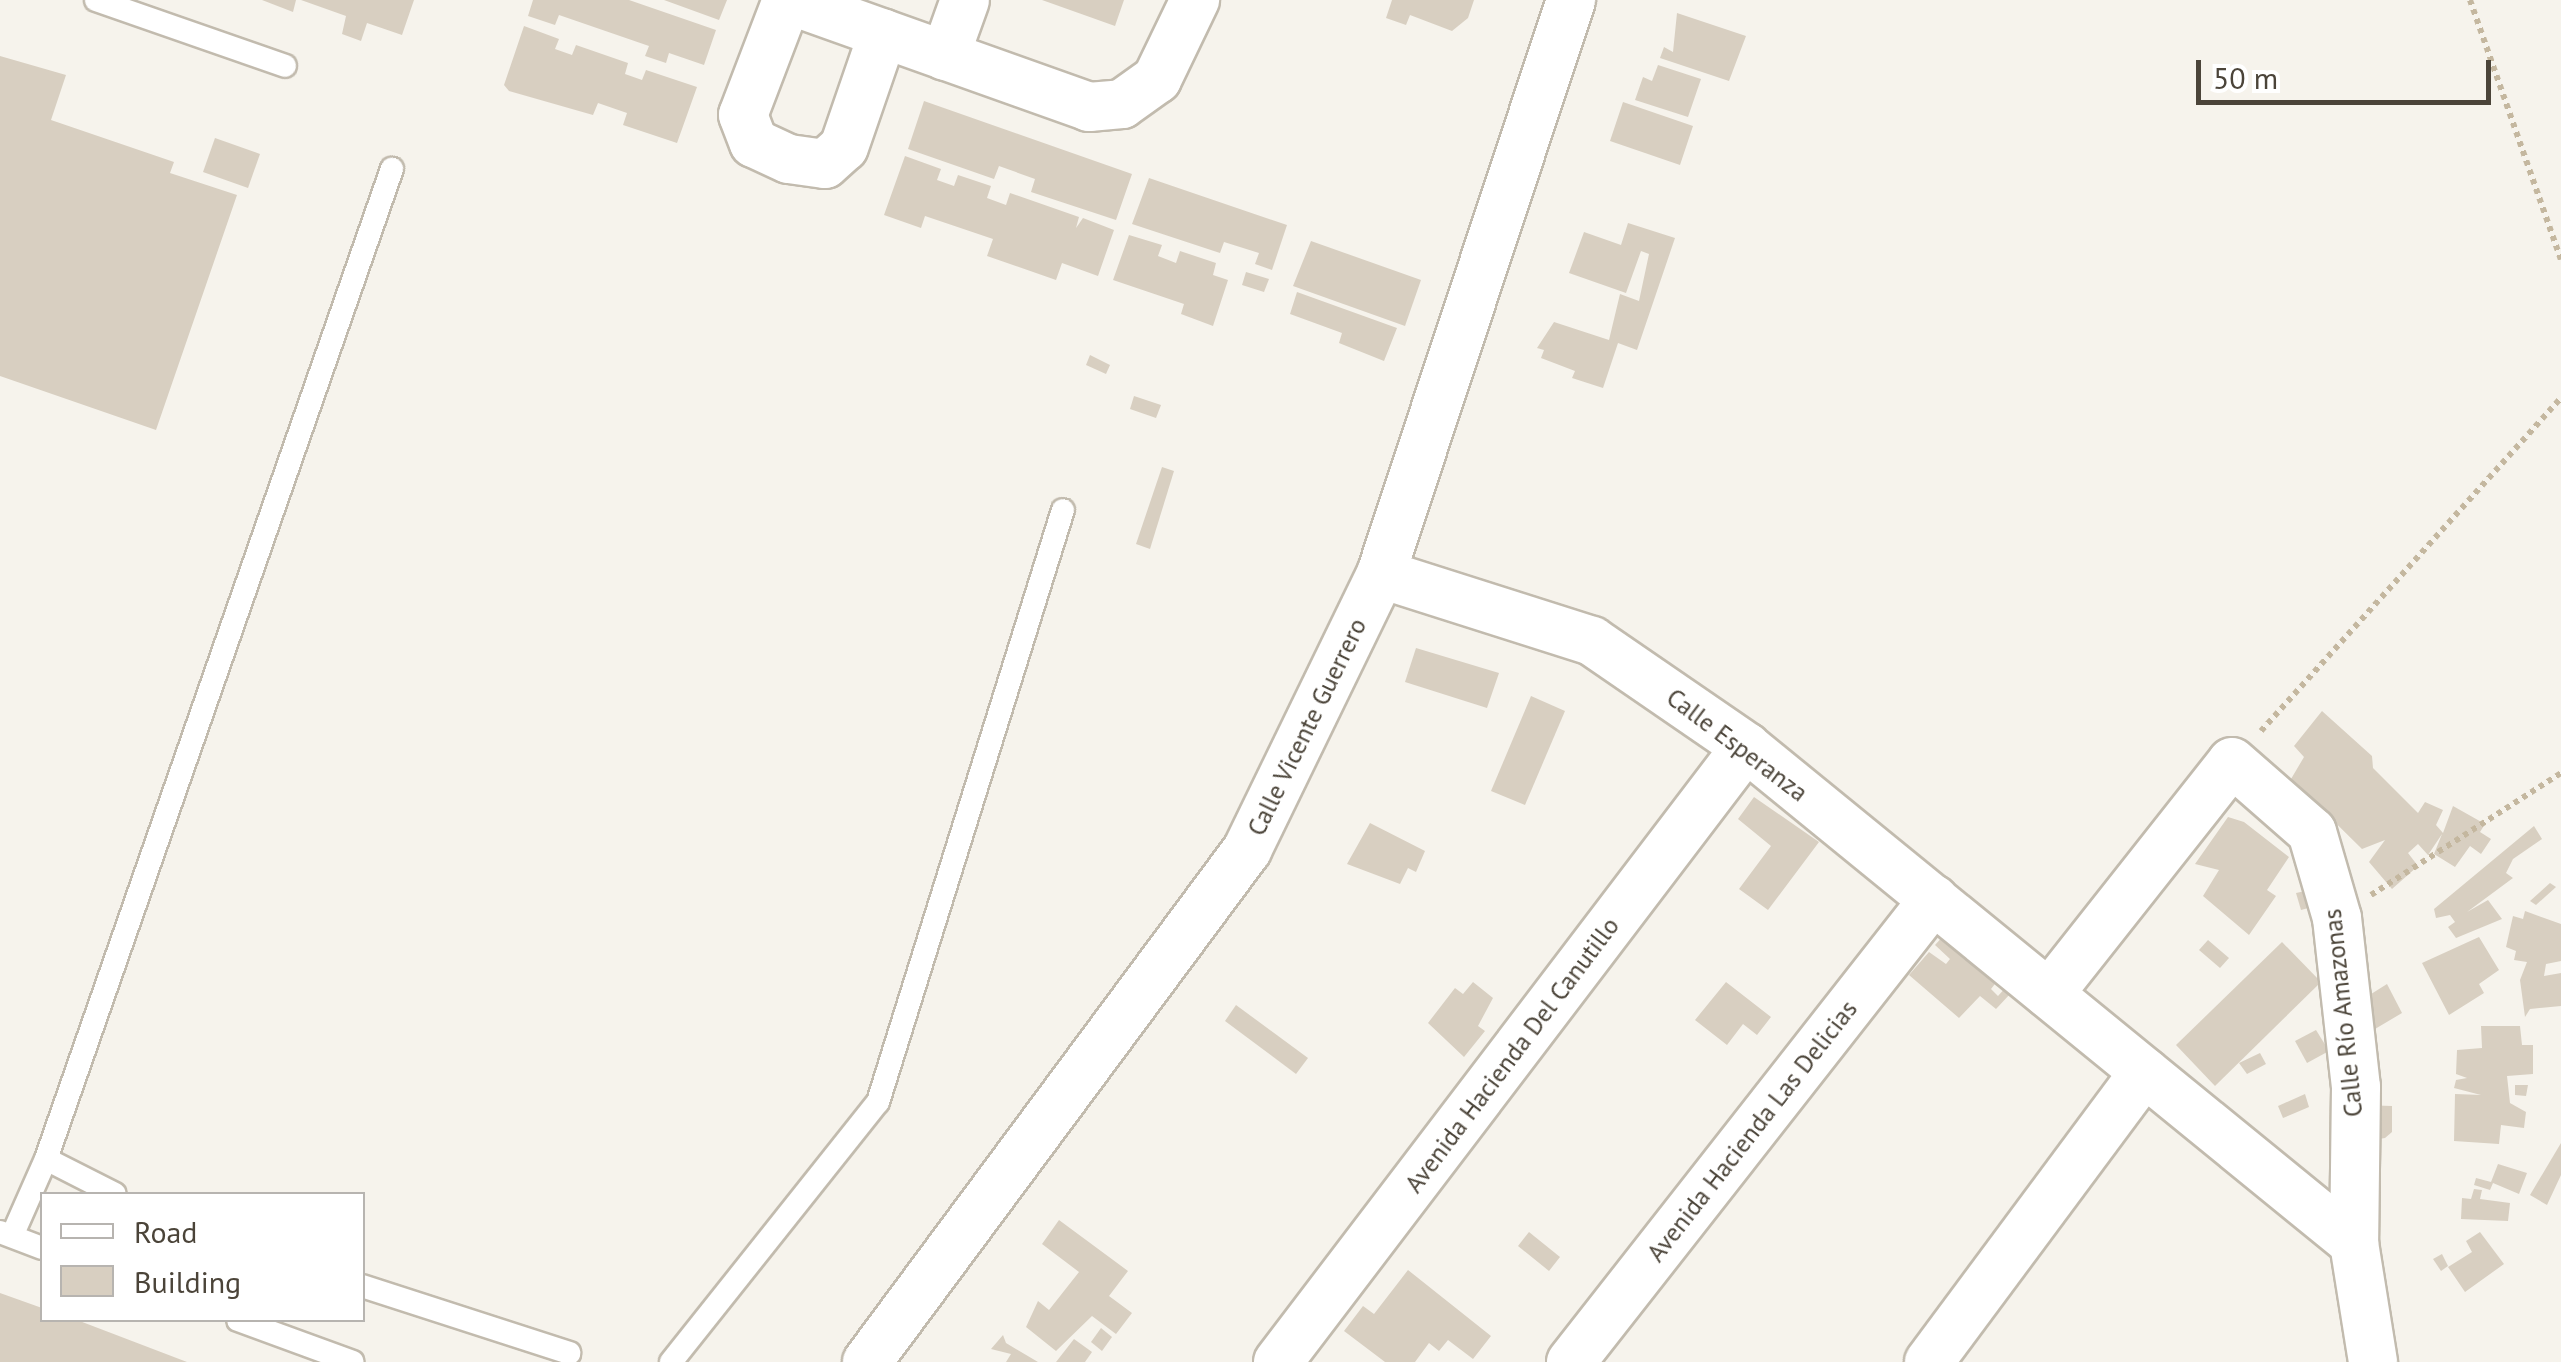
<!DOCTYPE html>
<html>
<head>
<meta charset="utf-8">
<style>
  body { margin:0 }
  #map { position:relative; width:2561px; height:1362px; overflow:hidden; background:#f6f3ec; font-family:"PT Sans",sans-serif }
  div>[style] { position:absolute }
  .building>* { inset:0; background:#d8cfc1 }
  .path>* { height:6px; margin-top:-3px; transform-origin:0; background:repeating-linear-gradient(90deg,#c4b79f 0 5px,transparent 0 10px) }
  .roads { filter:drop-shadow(2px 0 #c2bbae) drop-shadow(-2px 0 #c2bbae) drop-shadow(0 2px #c2bbae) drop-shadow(0 -2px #c2bbae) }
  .lane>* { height:22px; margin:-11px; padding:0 11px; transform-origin:11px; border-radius:11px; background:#fff }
  .street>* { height:48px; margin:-24px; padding:0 24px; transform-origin:24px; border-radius:24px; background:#fff }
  span { translate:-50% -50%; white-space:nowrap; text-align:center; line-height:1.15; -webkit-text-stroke:9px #fff; paint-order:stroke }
  .street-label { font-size:25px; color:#4b4439 }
  .legend { position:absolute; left:40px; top:1192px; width:325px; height:130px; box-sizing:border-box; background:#fff; border:2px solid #b7b4b0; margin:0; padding:12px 18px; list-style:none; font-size:30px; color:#4b4439 }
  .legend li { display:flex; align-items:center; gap:20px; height:50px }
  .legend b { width:50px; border:2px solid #b7b4b0 }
  .scale { position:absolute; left:2196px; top:60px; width:295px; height:45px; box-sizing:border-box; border:5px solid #4b4439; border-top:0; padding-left:12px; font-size:30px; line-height:35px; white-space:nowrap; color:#4b4439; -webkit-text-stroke:8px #fff; paint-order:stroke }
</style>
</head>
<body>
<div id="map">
  <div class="building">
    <i style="clip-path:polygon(262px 0,296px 0,293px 12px)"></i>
    <i style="clip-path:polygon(301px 0,414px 0,402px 35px,367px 23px,361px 41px,342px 34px,346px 16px)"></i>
    <i style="clip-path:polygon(533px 0,629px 0,716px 30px,704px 65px,669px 53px,666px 63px,645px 56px,649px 46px,559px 15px,555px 25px,528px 16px)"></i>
    <i style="clip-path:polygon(664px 0,727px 0,719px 20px)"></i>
    <i style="clip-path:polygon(1042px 0,1124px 0,1115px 26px)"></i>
    <i style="clip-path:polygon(1392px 0,1474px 0,1468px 18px,1452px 31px,1410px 15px,1406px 25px,1386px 18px)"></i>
    <i style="clip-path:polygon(1677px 13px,1746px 36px,1729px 81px,1660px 58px,1664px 47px,1673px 52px)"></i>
    <i style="clip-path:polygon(524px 26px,559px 39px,555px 49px,572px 55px,576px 45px,628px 63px,625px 74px,642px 80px,646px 70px,697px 87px,677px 143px,623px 125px,627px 113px,598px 103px,593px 115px,509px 91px,504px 85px)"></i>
    <i style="clip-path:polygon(0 56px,66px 75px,51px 120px,174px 162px,170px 173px,237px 195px,156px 430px,0 376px)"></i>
    <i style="clip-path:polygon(1658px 65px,1701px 79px,1688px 117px,1635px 100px,1643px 77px,1652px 81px)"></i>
    <i style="clip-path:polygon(924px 101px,1132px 174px,1116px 220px,1031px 192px,1035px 179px,999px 166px,994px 179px,908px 149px)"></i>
    <i style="clip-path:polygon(1623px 102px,1693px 126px,1680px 165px,1610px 141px)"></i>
    <i style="clip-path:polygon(215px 138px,260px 154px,248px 188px,203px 172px)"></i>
    <i style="clip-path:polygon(905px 156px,941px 169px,937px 180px,954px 186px,958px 175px,991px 186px,987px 198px,1006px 205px,1010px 193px,1079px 217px,1076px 228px,1083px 218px,1114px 230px,1098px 276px,1062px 263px,1056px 280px,987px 256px,993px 239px,925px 216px,921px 228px,884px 215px)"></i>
    <i style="clip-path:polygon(1149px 178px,1287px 225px,1272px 270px,1255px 264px,1259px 253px,1224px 242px,1220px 253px,1132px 224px)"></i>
    <i style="clip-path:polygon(1628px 223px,1675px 238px,1637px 350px,1618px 343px,1603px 388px,1572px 378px,1575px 371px,1541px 358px,1544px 350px,1537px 348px,1554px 322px,1609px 340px,1620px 294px,1639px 301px,1649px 254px,1641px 251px,1626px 293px,1569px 273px,1584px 232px,1621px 245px)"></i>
    <i style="clip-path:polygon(1129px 235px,1162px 245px,1158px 256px,1176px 263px,1180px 251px,1216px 263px,1213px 275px,1228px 280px,1213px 326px,1181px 314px,1184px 304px,1113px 280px)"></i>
    <i style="clip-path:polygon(1311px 241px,1421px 280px,1405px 326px,1293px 286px)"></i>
    <i style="clip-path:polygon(1246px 272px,1269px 279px,1264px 292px,1242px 285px)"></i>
    <i style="clip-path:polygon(1297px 292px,1397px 328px,1384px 361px,1339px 343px,1342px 333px,1290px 314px)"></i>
    <i style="clip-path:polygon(1090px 355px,1110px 365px,1106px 374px,1086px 365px)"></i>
    <i style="clip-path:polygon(1134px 396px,1161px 405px,1156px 418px,1130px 409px)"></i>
    <i style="clip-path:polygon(1162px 467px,1174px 471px,1150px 549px,1136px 544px)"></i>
    <i style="clip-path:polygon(1416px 648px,1499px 673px,1487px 708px,1405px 682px)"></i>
    <i style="clip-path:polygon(1531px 696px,1565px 711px,1525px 805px,1491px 791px)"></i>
    <i style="clip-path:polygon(2322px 711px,2372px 756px,2373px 768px,2418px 813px,2425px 802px,2443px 810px,2436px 825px,2443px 833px,2453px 806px,2485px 824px,2480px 832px,2491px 839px,2481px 854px,2470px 846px,2455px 867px,2434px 854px,2442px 834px,2428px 855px,2418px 844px,2408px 853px,2418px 866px,2392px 889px,2369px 862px,2385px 840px,2362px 849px,2291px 779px,2304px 757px,2294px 746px)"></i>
    <i style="clip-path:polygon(1754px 797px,1819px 842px,1768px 910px,1739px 889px,1771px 846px,1738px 819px)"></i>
    <i style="clip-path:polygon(2228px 817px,2244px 822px,2289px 857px,2267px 890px,2276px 896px,2249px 935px,2203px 896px,2219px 870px,2195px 864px)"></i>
    <i style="clip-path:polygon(1370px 823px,1425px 851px,1416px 872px,1408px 868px,1400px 884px,1347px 864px)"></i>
    <i style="clip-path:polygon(2534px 826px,2542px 839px,2513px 859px,2506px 873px,2513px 878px,2467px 912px,2488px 900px,2502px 919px,2456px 938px,2448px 927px,2455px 922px,2450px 915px,2436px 918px,2434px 909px)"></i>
    <i style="clip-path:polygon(2550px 883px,2556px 887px,2536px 905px,2530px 901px)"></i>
    <i style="clip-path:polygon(2319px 888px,2323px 904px,2301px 910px,2296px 893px)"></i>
    <i style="clip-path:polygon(2525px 911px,2561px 924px,2561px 961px,2546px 964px,2544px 976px,2561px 973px,2561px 1006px,2530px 1009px,2525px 1017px,2520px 980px,2527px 962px,2514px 960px,2516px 951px,2506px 947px,2513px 916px,2523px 919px)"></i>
    <i style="clip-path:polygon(1946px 933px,1998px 980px,1991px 989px,1998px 996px,2007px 986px,2011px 993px,1996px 1009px,1980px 996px,1959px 1018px,1909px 975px,1929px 952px,1946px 964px,1950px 959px,1935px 945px)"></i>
    <i style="clip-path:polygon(2479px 937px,2499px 970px,2479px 984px,2484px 993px,2449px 1015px,2422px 963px)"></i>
    <i style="clip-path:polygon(2208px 940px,2229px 958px,2220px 968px,2199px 950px)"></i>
    <i style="clip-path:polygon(2282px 942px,2321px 982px,2215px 1086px,2176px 1045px)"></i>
    <i style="clip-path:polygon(1473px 982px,1493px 998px,1478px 1026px,1485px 1031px,1464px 1057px,1428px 1023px,1455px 988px,1463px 994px)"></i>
    <i style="clip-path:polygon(1726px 982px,1771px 1017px,1757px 1035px,1743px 1024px,1727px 1045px,1695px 1020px)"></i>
    <i style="clip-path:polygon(2387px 984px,2402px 1013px,2375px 1029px,2360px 1001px)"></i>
    <i style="clip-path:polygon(1236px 1005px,1308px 1058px,1296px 1074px,1225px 1021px)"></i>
    <i style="clip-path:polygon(2481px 1026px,2520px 1026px,2522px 1045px,2533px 1045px,2533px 1074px,2507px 1076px,2510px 1103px,2526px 1112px,2524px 1128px,2501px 1125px,2499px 1144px,2454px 1141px,2455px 1094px,2481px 1095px,2454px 1088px,2456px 1080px,2467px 1078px,2456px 1074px,2457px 1050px,2482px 1048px)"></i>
    <i style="clip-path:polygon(2316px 1030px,2329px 1051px,2307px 1063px,2295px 1041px)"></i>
    <i style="clip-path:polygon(2260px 1053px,2266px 1064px,2247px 1074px,2239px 1063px)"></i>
    <i style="clip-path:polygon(2515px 1085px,2528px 1085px,2526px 1096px,2515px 1095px)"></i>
    <i style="clip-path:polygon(2305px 1094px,2309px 1107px,2283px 1118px,2278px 1106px)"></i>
    <i style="clip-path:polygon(2361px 1105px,2392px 1106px,2392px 1132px,2385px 1138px,2379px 1139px)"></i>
    <i style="clip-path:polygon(2561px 1143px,2561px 1175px,2547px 1205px,2530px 1195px)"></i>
    <i style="clip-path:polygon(2498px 1164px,2527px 1173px,2519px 1194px,2493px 1183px,2490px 1190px,2474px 1185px,2476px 1178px,2491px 1182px)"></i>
    <i style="clip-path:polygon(2474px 1189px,2482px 1190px,2480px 1199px,2510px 1203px,2508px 1221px,2461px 1219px,2462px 1198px,2471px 1199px)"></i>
    <i style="clip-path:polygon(1059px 1220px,1128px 1271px,1109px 1296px,1132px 1313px,1116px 1334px,1092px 1316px,1056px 1351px,1026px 1327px,1038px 1301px,1049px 1310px,1079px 1272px,1042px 1244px)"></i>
    <i style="clip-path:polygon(1529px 1232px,1560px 1257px,1549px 1271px,1518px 1246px)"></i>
    <i style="clip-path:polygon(2480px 1232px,2504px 1264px,2465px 1292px,2448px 1267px,2472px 1252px,2466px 1241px)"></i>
    <i style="clip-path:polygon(2442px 1254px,2448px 1266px,2441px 1271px,2433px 1259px)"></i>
    <i style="clip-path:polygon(1408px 1270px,1491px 1336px,1473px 1359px,1448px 1340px,1439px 1351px,1429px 1343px,1415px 1362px,1385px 1362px,1344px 1331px,1363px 1306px,1374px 1314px)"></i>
    <i style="clip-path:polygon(0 1293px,42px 1308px,42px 1320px,77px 1320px,187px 1362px,0 1362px)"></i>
    <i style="clip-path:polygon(1101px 1328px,1112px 1337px,1102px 1351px,1091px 1342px)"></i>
    <i style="clip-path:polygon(1003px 1335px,1006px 1343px,1038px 1362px,1006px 1362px,1011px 1354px,991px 1349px)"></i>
    <i style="clip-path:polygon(1074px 1339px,1092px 1352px,1085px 1362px,1056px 1362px)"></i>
  </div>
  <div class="path">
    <i style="left:2470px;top:0;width:275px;rotate:70.7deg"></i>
    <i style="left:2261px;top:731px;width:448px;rotate:-48deg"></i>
    <i style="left:2371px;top:895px;width:226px;rotate:-32.7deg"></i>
  </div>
  <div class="roads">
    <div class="lane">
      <i style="left:96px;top:0;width:200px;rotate:19.2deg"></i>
      <i style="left:46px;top:1159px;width:77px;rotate:26.9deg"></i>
      <i style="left:0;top:1232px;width:45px;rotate:20.9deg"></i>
      <i style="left:12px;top:1236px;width:84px;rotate:-66.2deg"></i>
      <i style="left:46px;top:1159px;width:1049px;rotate:-70.74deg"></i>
      <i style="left:362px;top:1286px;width:218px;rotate:17.9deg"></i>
      <i style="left:238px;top:1320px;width:122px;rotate:20.1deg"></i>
      <i style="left:671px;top:1362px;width:332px;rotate:-51.5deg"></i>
      <i style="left:878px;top:1102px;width:620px;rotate:-72.65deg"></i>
    </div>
    <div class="street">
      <i style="left:787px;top:0;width:123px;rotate:110.9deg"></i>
      <i style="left:743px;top:115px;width:30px;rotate:69deg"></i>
      <i style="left:754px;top:143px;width:38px;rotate:25deg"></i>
      <i style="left:789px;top:159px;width:36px;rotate:8deg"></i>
      <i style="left:825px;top:164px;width:25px;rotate:-42deg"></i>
      <i style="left:844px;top:147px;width:120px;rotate:-71deg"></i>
      <i style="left:789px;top:0;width:319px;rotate:19.6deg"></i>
      <i style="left:1089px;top:107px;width:33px;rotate:-5deg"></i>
      <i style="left:1122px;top:104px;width:43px;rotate:-35.5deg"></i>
      <i style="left:1157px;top:79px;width:88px;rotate:-64.3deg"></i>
      <i style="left:945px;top:56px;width:59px;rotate:-70.3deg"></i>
      <i style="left:1381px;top:574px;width:221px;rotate:17.6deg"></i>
      <i style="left:1592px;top:641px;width:187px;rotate:34.5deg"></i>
      <i style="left:1746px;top:747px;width:785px;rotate:39.21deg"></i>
      <i style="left:2049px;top:994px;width:295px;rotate:-51.7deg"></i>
      <i style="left:2232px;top:762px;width:106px;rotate:41.2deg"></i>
      <i style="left:2312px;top:832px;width:90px;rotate:73.8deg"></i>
      <i style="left:2337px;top:918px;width:170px;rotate:83.6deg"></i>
      <i style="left:2356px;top:1087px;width:156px;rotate:90.7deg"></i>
      <i style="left:2354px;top:1243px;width:121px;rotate:80.9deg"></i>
      <i style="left:867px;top:1362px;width:638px;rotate:-53.42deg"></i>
      <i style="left:1247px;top:850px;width:307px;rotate:-64.1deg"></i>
      <i style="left:1381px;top:574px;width:605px;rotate:-71.68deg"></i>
      <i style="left:1278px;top:1362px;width:773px;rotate:-52.73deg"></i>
      <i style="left:1571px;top:1362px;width:588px;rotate:-51.9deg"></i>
      <i style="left:1929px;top:1362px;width:361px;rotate:-53.4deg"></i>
    </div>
  </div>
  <div class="street-label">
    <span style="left:1307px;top:727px;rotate:-64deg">Calle Vicente Guerrero</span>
    <span style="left:1737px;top:745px;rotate:37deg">Calle Esperanza</span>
    <span style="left:2343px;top:1013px;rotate:-96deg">Calle Río Amazonas</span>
    <span style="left:1512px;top:1055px;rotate:-53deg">Avenida Hacienda Del Canutillo</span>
    <span style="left:1752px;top:1131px;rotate:-52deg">Avenida Hacienda Las Delicias</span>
  </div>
  <ul class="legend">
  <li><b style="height:12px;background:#fff"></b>Road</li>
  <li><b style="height:28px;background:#d8cfc1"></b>Building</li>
  </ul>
  <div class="scale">50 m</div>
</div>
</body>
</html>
